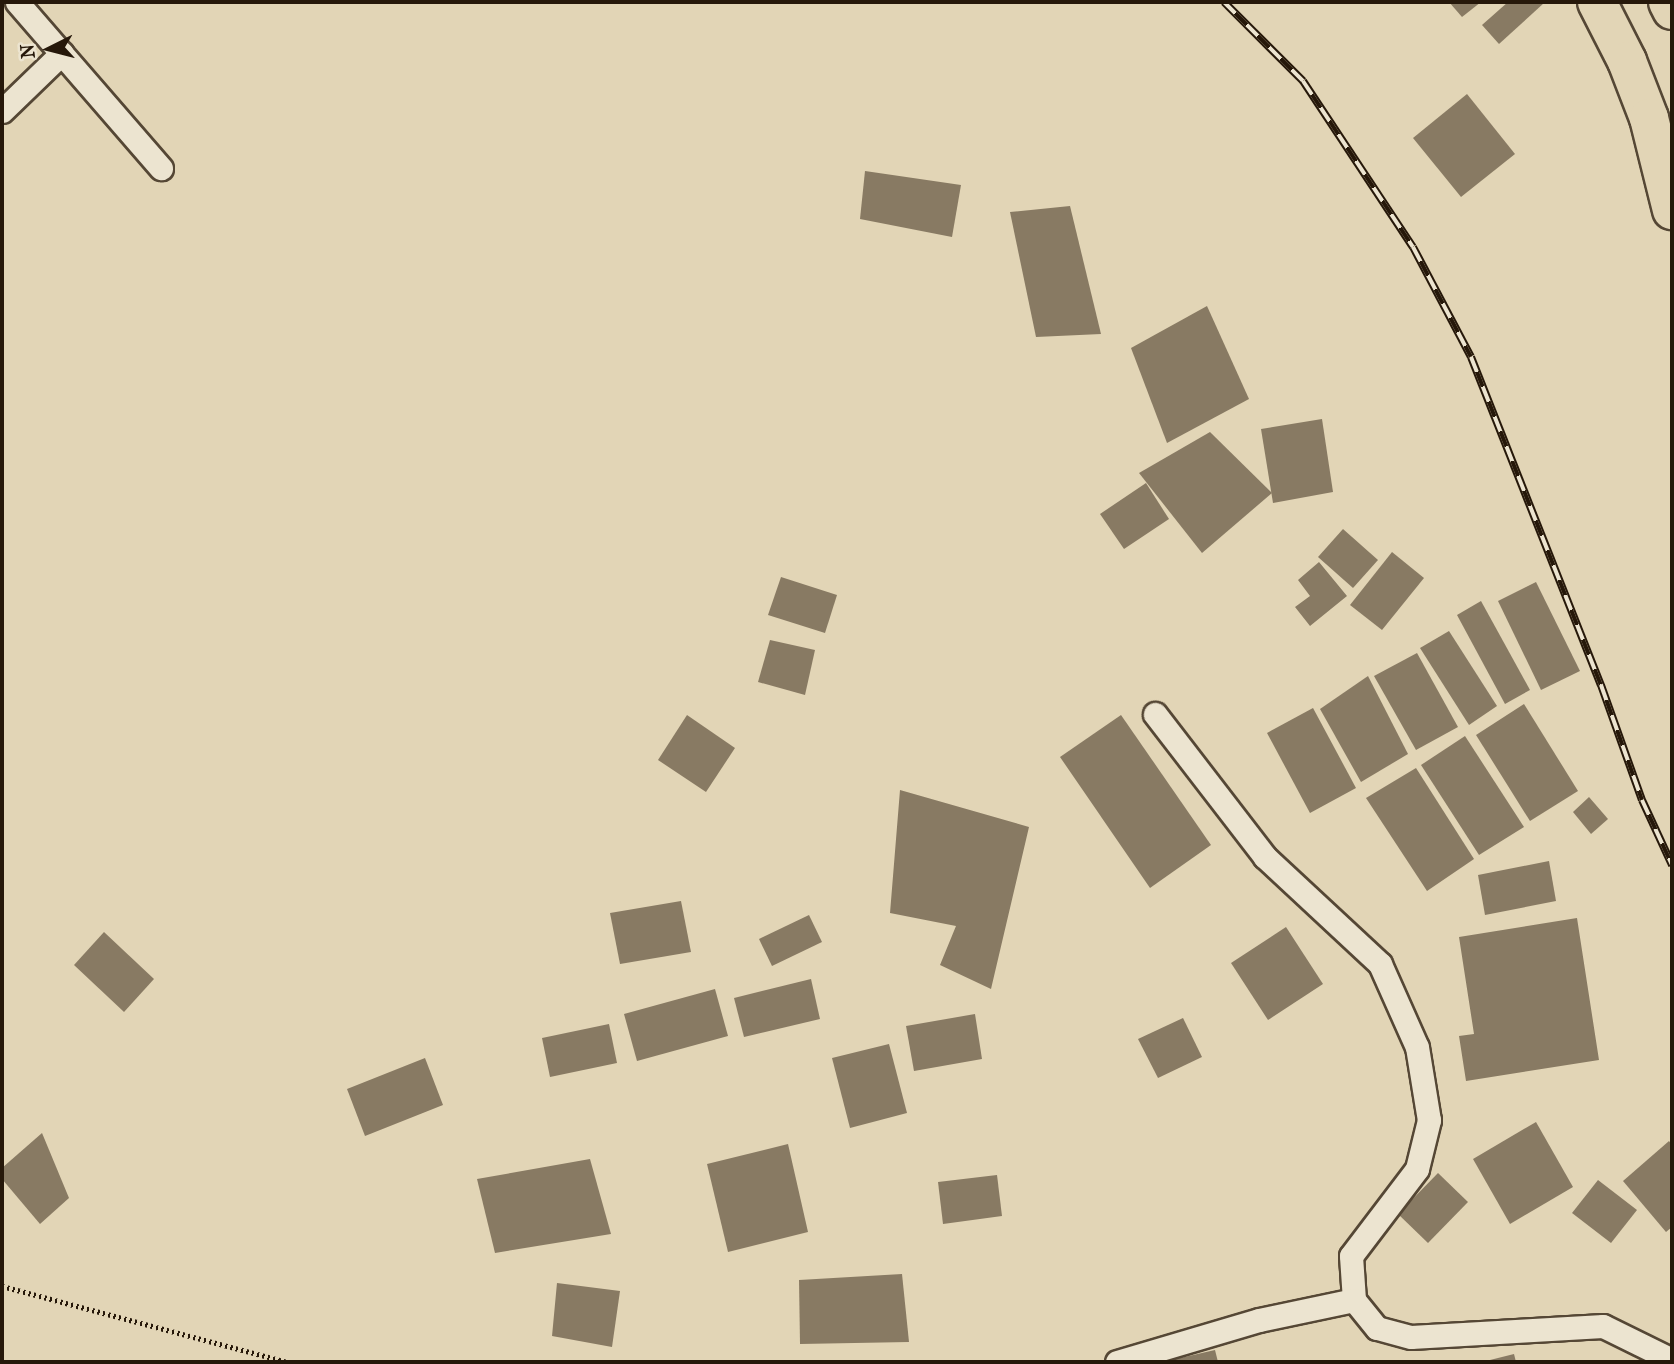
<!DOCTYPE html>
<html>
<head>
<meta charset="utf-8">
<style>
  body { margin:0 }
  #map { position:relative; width:1674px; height:1364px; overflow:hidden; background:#e2d5b6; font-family:"IM FELL French Canon",serif }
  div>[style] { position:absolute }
  .building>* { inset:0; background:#887a63 }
  .path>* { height:4.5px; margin-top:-2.25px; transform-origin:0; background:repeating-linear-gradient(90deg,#26180a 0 2px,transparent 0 5.5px) }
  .roads { filter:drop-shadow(2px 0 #554735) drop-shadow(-2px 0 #554735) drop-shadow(0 2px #554735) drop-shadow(0 -2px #554735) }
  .lane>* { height:23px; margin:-11.5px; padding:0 11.5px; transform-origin:11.5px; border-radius:11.5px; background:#ece4d0 }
  .highway>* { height:38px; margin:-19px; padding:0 19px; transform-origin:19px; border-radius:19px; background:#e2d5b6 }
  .rail>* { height:8px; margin-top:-4px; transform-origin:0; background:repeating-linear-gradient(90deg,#ece4d0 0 16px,#26180a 0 32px); box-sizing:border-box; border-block:2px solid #26180a }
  span { translate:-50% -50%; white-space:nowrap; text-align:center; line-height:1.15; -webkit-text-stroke:7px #ece4d0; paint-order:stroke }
  .frame { position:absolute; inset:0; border:4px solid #26180a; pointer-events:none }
  .north { position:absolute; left:14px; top:14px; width:70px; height:70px; -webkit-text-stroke:5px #ece4d0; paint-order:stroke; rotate:264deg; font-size:19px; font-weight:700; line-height:28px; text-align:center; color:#26180a }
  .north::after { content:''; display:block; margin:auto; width:24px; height:32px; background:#26180a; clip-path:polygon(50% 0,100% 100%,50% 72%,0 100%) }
</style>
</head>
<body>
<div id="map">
  <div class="building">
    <i style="clip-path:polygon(1449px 2px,1481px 2px,1462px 17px)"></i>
    <i style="clip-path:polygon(1508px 2px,1544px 3px,1499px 44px,1482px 25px)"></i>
    <i style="clip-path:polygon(1467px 94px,1515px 154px,1461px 197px,1413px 138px)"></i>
    <i style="clip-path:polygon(865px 171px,961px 185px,952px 237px,860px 219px)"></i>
    <i style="clip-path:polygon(1070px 206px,1101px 334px,1036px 337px,1010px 212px)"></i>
    <i style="clip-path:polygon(1207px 306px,1249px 399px,1167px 443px,1131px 348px)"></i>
    <i style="clip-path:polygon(1322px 419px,1333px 492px,1273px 503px,1261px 429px)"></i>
    <i style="clip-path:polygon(1210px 432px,1272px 493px,1202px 553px,1139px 473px)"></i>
    <i style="clip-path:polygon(1146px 483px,1169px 519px,1124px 549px,1100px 514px)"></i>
    <i style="clip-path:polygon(1343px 529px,1378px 560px,1353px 588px,1318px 557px)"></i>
    <i style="clip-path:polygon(1392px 552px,1424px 578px,1382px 630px,1350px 605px)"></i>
    <i style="clip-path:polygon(1319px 562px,1347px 596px,1310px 626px,1295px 607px,1310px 596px,1298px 580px)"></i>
    <i style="clip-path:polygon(781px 577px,837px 595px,825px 633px,768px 615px)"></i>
    <i style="clip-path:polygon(1536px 582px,1580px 671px,1541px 690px,1498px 601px)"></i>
    <i style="clip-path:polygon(1481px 601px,1530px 690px,1505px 704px,1457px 615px)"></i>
    <i style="clip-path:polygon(1449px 631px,1497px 706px,1469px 725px,1420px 648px)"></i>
    <i style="clip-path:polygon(770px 640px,815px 650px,805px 695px,758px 682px)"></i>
    <i style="clip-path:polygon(1417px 653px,1458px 727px,1416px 750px,1374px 676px)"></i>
    <i style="clip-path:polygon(1368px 676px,1408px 754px,1361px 782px,1320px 709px)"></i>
    <i style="clip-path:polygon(1524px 704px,1578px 791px,1530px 821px,1476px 735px)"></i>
    <i style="clip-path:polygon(1313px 708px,1356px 788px,1310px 813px,1267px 733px)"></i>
    <i style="clip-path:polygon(687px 715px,735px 748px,706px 792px,658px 760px)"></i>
    <i style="clip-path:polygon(1121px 715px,1211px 845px,1150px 888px,1060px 757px)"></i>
    <i style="clip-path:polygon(1465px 736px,1524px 827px,1479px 855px,1421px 765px)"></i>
    <i style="clip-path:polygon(1416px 768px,1474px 859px,1427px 891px,1366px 798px)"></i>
    <i style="clip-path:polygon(900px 790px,1029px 827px,991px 989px,940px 965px,956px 926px,890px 913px)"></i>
    <i style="clip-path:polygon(1589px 797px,1608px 819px,1591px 834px,1573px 812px)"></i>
    <i style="clip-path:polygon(1549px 861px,1556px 901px,1485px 915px,1478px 875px)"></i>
    <i style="clip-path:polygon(681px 901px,691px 952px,620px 964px,610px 913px)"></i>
    <i style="clip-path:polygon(809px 915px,822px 942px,772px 966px,759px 939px)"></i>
    <i style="clip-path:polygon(1577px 918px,1599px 1060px,1466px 1081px,1459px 1036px,1474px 1034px,1459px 937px)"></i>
    <i style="clip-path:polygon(1286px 927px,1323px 984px,1268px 1020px,1231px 963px)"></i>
    <i style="clip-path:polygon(104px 932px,154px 979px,124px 1012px,74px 965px)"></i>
    <i style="clip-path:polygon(811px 979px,820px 1019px,744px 1037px,734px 998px)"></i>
    <i style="clip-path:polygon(715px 989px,728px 1036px,637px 1061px,624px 1014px)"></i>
    <i style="clip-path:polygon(975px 1014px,982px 1059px,914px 1071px,906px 1026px)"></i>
    <i style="clip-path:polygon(1183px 1018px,1202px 1057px,1158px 1078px,1138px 1039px)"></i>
    <i style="clip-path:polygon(609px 1024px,617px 1063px,550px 1077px,542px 1038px)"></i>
    <i style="clip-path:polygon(889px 1044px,907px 1113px,850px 1128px,832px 1058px)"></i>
    <i style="clip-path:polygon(425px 1058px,443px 1105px,365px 1136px,347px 1089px)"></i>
    <i style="clip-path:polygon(1536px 1122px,1573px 1187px,1510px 1224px,1473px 1159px)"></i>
    <i style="clip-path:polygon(42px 1133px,69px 1198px,40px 1224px,2px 1179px,2px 1168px)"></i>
    <i style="clip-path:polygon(1669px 1141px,1672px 1145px,1672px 1227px,1666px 1232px,1623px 1181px)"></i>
    <i style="clip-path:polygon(788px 1144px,808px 1232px,728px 1252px,707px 1164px)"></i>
    <i style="clip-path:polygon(590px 1159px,611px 1234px,495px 1253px,477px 1179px)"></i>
    <i style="clip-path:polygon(1438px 1173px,1468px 1202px,1428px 1243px,1398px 1214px)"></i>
    <i style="clip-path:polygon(997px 1175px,1002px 1216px,943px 1224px,938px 1182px)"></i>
    <i style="clip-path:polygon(1598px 1180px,1637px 1210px,1611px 1243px,1572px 1213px)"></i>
    <i style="clip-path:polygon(902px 1274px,909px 1342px,800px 1344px,799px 1280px)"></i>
    <i style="clip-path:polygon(557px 1283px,620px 1291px,612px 1347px,552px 1336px)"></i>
    <i style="clip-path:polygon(1215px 1350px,1218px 1362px,1168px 1362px,1167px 1361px)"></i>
    <i style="clip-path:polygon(1514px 1354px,1516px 1362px,1486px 1362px,1486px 1361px)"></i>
  </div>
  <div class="path">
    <i style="left:2px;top:1286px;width:296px;rotate:14.9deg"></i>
  </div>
  <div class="roads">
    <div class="lane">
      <i style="left:17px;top:2px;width:220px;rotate:49.1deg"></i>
      <i style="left:2px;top:111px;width:83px;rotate:-44deg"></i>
      <i style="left:1155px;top:714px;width:180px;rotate:52.4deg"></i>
      <i style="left:1265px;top:857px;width:157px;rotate:42.9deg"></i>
      <i style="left:1380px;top:964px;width:91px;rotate:66deg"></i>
      <i style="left:1417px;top:1047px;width:74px;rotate:80.7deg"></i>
      <i style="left:1429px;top:1120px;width:50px;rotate:103.8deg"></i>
      <i style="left:1417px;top:1169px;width:109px;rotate:127.2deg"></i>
      <i style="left:1351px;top:1256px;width:44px;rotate:86.1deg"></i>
      <i style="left:1354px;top:1300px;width:36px;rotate:51deg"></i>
      <i style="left:1377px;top:1328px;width:35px;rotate:15deg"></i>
      <i style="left:1411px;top:1337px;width:192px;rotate:-3.3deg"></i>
      <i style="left:1603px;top:1326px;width:77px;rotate:26.2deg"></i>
      <i style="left:1117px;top:1362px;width:148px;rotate:-16.5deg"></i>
      <i style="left:1259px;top:1320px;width:97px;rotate:-11.9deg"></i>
    </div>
    <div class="highway">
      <i style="left:1597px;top:2px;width:66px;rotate:63deg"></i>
      <i style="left:1627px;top:61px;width:61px;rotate:68.9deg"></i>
      <i style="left:1649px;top:118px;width:95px;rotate:76deg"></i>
      <i style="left:1668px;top:2px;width:9px;rotate:63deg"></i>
    </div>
  </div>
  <div class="rail">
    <i style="left:1224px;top:2px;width:112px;rotate:45deg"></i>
    <i style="left:1303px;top:81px;width:199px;rotate:56.5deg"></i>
    <i style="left:1413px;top:247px;width:124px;rotate:62.2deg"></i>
    <i style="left:1471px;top:357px;width:353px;rotate:68.4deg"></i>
    <i style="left:1601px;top:685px;width:122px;rotate:70.4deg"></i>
    <i style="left:1642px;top:800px;width:72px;rotate:65.2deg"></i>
  </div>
  <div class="frame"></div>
  <div class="north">N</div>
</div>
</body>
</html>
